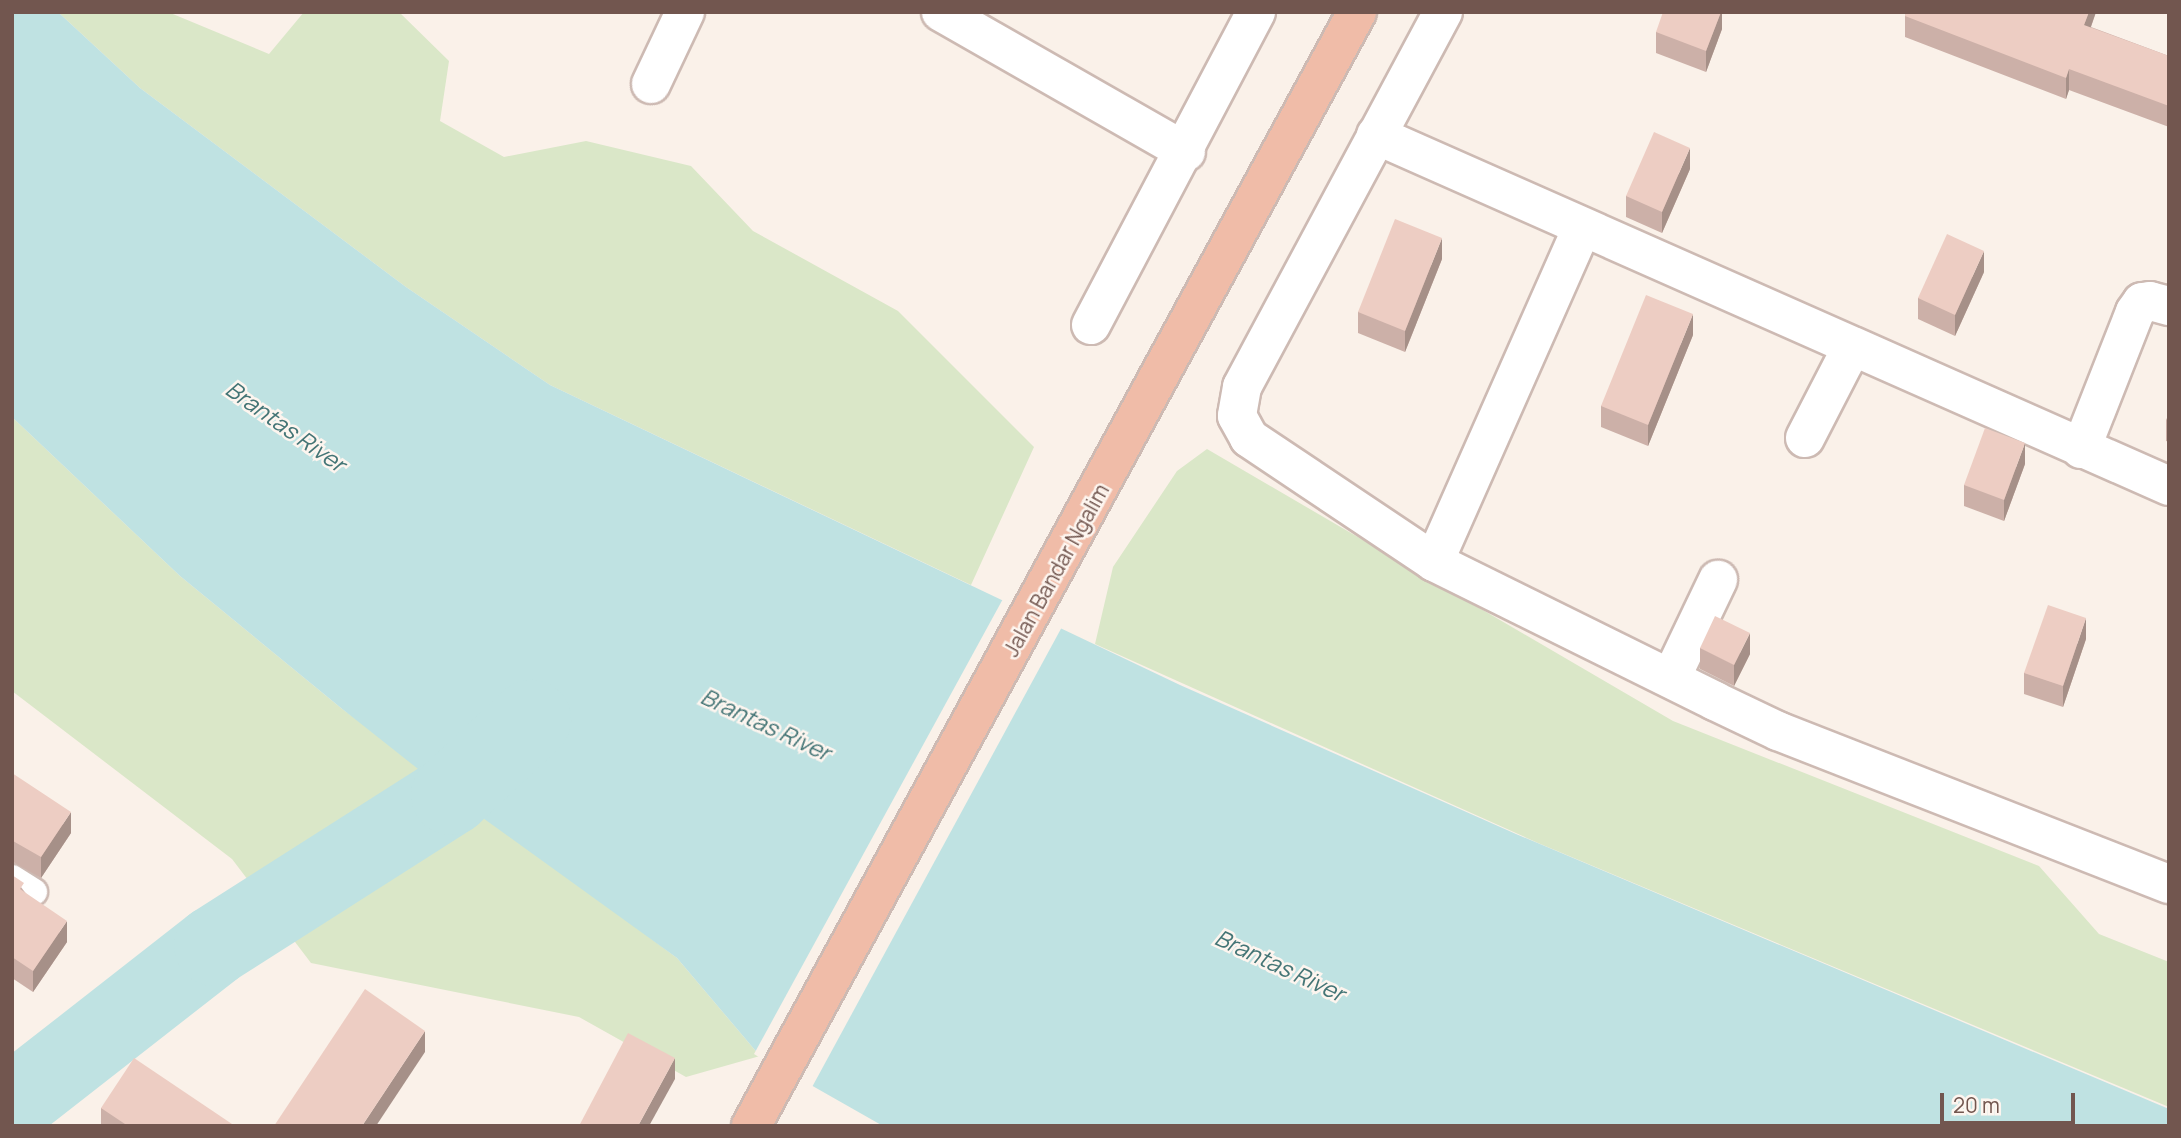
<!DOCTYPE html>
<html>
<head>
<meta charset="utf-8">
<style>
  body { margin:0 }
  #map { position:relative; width:2181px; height:1138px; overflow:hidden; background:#faf1e9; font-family:Manrope,sans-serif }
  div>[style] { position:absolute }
  .green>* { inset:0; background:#dae7c8 }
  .water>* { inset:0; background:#bfe2e2 }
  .pier>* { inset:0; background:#faf1e9 }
  .river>* { height:80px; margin:-40px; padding:0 40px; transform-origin:40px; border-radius:40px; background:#bfe2e2 }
  .roads { filter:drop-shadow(2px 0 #cdbab3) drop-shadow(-2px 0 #cdbab3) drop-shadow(0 2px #cdbab3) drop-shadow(0 -2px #cdbab3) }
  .service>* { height:26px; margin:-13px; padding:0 13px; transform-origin:13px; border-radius:13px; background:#fff }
  .minor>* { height:38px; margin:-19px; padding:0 19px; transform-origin:19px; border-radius:19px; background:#fff }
  .trunk>* { height:38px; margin:-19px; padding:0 19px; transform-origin:19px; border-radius:19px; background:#f0bca8 }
  .wall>* { inset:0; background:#ccb0a8 }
  .shaded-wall>* { inset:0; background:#a69088 }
  .building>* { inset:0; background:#edcdc3 }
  span { translate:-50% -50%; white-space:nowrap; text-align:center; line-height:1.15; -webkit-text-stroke:5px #fdf5ef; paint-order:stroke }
  .street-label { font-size:21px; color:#72564f }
  .water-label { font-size:23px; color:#447576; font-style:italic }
  .frame { position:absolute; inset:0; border:14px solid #72564f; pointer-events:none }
  .scale { position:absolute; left:1940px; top:1093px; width:135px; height:32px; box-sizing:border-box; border:4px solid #72564f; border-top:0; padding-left:9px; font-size:21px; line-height:24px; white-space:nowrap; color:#72564f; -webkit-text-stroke:5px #fdf5ef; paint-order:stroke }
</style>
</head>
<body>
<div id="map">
  <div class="green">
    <i style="clip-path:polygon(58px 12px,168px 12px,269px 54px,304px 12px,399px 12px,449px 61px,440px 121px,504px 157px,586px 141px,691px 166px,753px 231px,898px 311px,1034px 447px,971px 585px,550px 385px,406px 287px,140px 88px)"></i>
    <i style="clip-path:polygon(12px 417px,180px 576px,341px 708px,677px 958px,760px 1056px,686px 1077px,579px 1017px,311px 963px,232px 859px,12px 691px)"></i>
    <i style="clip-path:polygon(1207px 449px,1673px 721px,2039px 866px,2099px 934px,2169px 962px,2169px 1107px,1538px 843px,1095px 644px,1113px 567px,1177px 471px)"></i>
  </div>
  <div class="water">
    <i style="clip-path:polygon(12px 12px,58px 12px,140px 88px,406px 287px,550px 385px,1180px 685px,1516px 834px,2169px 1109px,2169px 1126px,883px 1126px,760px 1056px,677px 958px,451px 795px,341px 708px,180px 576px,12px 417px)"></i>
  </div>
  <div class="pier">
    <i style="clip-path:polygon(1004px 597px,1063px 625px,811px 1089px,754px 1054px)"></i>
  </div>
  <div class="river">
    <i style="left:12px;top:1104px;width:256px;rotate:-38deg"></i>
    <i style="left:214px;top:946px;width:281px;rotate:-32.5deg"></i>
    <i style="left:451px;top:795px;width:110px;rotate:-43.2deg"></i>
  </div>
  <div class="roads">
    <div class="service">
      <i style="left:12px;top:878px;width:26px;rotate:32deg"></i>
    </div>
    <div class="minor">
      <i style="left:941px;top:12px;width:282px;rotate:29.7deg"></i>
      <i style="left:1443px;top:12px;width:425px;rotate:118.2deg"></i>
      <i style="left:1242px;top:387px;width:29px;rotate:100deg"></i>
      <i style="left:1237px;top:416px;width:25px;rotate:61deg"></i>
      <i style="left:1249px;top:438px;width:223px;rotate:33.8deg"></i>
      <i style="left:1434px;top:562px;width:313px;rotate:26.3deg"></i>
      <i style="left:1715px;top:701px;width:70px;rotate:25.5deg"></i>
      <i style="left:1778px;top:731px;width:420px;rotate:21.4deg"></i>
      <i style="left:651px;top:84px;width:80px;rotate:-64.7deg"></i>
      <i style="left:1376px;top:135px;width:867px;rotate:23.88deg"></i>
      <i style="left:1091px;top:325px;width:354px;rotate:-62.2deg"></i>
      <i style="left:1805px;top:438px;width:102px;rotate:-62.7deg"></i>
      <i style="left:2081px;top:449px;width:147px;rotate:-68.5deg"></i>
      <i style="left:2135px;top:312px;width:12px;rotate:-55deg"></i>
      <i style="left:2142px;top:302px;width:8px;rotate:-7deg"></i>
      <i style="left:2150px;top:301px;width:20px;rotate:15deg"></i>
      <i style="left:1434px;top:562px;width:365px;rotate:-66.1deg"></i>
      <i style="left:1671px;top:678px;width:109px;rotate:-64.4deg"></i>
    </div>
    <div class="trunk">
      <i style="left:751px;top:1126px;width:1268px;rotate:-61.45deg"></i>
    </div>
  </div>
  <div class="wall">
    <i style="clip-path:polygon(1722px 12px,1722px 29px,1706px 72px,1656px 53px,1656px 32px)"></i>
    <i style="clip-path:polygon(1906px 12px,2096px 12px,2091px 27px,2169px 56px,2169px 127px,2069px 90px,2066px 99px,1905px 37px,1905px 16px)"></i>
    <i style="clip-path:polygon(1690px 169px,1662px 233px,1626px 217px,1626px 196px)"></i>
    <i style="clip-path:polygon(1442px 259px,1405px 352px,1358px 333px,1358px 312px)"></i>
    <i style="clip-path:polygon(1984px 272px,1955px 336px,1918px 319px,1918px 298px)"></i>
    <i style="clip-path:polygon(1693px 335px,1648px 446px,1601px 427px,1601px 406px)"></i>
    <i style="clip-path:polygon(2169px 414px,2169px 442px,2166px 441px,2166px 420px)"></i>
    <i style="clip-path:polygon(2025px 464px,2004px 521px,1964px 506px,1964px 485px)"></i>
    <i style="clip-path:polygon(2086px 639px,2063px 707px,2024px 694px,2024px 673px)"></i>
    <i style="clip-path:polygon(1700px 648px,1750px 654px,1734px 686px,1700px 669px)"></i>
    <i style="clip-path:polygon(12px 773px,71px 833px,41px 878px,13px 862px)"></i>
    <i style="clip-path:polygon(12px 875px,24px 891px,67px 942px,33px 992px,12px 978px)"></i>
    <i style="clip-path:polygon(101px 1108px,235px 1126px,101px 1126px)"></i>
  </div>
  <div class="shaded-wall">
    <i style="clip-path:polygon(1721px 12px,1722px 12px,1722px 29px,1706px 72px,1706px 51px)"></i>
    <i style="clip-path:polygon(2089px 12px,2096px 12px,2084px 46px,2084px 25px)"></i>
    <i style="clip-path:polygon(2069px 69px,2069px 90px,2066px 99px,2066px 78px)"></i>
    <i style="clip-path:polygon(1690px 148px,1690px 169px,1662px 233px,1662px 212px)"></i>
    <i style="clip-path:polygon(1442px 238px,1442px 259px,1405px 352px,1405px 331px)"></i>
    <i style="clip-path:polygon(1984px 251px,1984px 272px,1955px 336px,1955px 315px)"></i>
    <i style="clip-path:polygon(1693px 314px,1693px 335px,1648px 446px,1648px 425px)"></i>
    <i style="clip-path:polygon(2025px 443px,2025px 464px,2004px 521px,2004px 500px)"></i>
    <i style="clip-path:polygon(2086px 618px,2086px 639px,2063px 707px,2063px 686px)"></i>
    <i style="clip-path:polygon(1750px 633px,1750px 654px,1734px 686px,1734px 665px)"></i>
    <i style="clip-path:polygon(71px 812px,71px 833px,41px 878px,41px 857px)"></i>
    <i style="clip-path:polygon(13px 841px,13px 862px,12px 863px,12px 842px)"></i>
    <i style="clip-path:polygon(67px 921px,67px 942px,33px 992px,33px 971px)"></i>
    <i style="clip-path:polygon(425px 1031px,425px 1052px,376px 1126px,362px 1126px)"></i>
    <i style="clip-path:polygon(675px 1058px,675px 1079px,649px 1126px,638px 1126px)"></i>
  </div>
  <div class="building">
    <i style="clip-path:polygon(1663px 12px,1721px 12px,1706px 51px,1656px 32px)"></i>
    <i style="clip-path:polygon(1906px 12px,2089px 12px,2084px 25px,2169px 56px,2169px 106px,2069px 69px,2066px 78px,1905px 16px)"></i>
    <i style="clip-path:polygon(1654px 132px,1690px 148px,1662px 212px,1626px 196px)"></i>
    <i style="clip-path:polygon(1395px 219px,1442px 238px,1405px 331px,1358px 312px)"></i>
    <i style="clip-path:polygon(1947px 234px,1984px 251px,1955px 315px,1918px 298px)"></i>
    <i style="clip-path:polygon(1646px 295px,1693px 314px,1648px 425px,1601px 406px)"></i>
    <i style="clip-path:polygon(1985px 428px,2025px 443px,2004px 500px,1964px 485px)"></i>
    <i style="clip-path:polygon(2048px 605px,2086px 618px,2063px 686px,2024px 673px)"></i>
    <i style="clip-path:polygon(1715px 616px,1750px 633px,1734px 665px,1700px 648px)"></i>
    <i style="clip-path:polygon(12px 773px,71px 812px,41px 857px,13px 841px,12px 842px)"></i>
    <i style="clip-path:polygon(12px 875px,24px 883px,20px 889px,67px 921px,33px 971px,12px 957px)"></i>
    <i style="clip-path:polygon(365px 989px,425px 1031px,362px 1126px,274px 1126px)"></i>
    <i style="clip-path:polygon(628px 1033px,675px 1058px,638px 1126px,579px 1126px)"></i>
    <i style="clip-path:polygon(134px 1058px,235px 1126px,128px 1126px,101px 1108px)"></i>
  </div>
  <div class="street-label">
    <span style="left:1056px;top:570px;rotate:-61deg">Jalan Bandar Ngalim</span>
  </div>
  <div class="water-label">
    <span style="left:286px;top:426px;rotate:35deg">Brantas River</span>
    <span style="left:766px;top:724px;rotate:25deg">Brantas River</span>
    <span style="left:1280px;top:965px;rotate:25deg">Brantas River</span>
  </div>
  <div class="frame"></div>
  <div class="scale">20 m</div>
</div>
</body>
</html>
